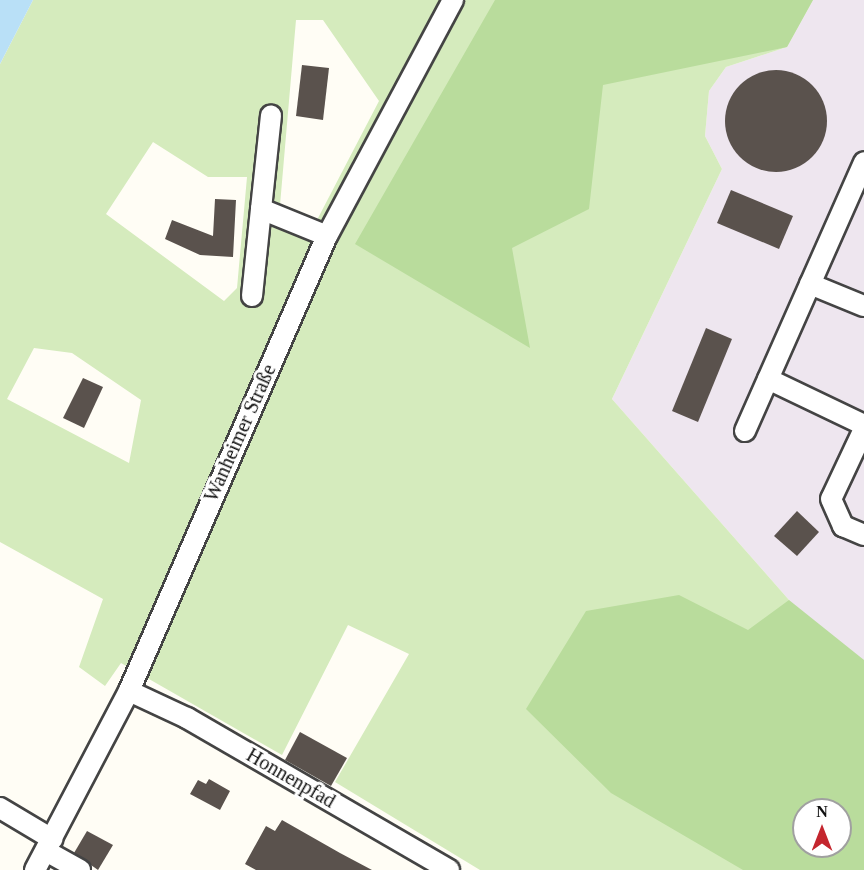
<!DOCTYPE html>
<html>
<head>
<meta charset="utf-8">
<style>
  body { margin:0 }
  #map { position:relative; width:864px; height:870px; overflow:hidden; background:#fffdf5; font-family:"Times New Roman",serif }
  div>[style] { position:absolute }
  .industrial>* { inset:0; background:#eee6ef }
  .green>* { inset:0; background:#d5ebbd }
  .forest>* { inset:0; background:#b9dc9c }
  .water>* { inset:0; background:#b9e0f7 }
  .building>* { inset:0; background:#5a524d }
  .round { border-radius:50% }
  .roads { filter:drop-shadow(2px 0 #444) drop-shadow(-2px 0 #444) drop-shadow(0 2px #444) drop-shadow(0 -2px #444) }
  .minor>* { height:20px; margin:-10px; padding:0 10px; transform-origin:10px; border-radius:10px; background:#fff }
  span { translate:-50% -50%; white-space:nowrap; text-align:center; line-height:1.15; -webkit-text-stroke:6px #fff; paint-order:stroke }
  .street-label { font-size:20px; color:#111 }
  .north { position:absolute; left:792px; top:798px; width:60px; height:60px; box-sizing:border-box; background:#fff; border:2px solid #a0a0a0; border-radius:50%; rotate:0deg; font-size:16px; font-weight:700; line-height:24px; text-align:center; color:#111 }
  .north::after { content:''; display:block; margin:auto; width:21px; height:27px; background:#c4262e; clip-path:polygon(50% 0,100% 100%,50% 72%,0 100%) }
</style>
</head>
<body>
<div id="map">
  <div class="industrial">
    <i style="clip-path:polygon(813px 0,864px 0,864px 702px,789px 600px,612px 399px,722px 169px,705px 136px,709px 91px,726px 67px,787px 47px)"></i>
  </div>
  <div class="green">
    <i style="clip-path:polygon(evenodd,33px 0,813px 0,787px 47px,726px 67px,709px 91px,705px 136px,722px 169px,612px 399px,789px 600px,864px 702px,863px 870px,480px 870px,335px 782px,409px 654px,348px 625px,282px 755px,121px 663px,105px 686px,79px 667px,103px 599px,0 542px,0 64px,33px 0,296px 20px,323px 20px,379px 101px,317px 220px,280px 205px,296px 20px,33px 0,153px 142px,208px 177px,247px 177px,237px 288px,224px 301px,106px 214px,153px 142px,33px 0,34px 348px,72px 353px,141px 400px,129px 463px,7px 399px,34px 348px,33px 0,804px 810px,840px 810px,840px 846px,804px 846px,804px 810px)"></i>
  </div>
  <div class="forest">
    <i style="clip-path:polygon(495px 0,813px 0,787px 47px,603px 85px,589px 209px,512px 248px,530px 348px,355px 244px)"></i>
    <i style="clip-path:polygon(evenodd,679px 595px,748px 630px,789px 600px,864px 660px,864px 870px,743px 870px,611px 793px,526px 709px,586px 611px,679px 595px,804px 810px,840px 810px,840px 846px,804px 846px,804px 810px)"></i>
  </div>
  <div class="water">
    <i style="clip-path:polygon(0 0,33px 0,0 64px)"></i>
  </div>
  <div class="building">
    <i style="clip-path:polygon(302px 65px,329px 68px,323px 120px,296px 116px)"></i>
    <i class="round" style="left:725px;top:70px;width:102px;height:102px"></i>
    <i style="clip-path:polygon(731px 190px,793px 216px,779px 249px,717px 223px)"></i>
    <i style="clip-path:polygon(215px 199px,236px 200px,233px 257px,200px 255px,165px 239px,172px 220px,213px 236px)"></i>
    <i style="clip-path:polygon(706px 328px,732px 339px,698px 422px,672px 411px)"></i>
    <i style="clip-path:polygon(83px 378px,103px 387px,84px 428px,63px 418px)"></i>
    <i style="clip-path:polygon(797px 511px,819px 532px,797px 556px,774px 536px)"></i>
    <i style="clip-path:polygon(300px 732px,347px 758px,331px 786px,285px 760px)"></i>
    <i style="clip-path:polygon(209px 779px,230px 791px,220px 810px,190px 794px,198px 780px,206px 784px)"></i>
    <i style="clip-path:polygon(282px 820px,340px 853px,372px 870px,256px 870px,245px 864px,266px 826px,275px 831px)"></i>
    <i style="clip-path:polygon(87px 831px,113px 845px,98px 870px,74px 853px)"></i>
  </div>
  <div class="roads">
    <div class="minor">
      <i style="left:261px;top:209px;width:94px;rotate:-83.9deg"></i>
      <i style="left:810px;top:284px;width:58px;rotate:22.2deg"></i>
      <i style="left:252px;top:296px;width:87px;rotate:-84.1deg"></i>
      <i style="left:261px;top:209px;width:71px;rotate:22.2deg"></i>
      <i style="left:768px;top:379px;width:106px;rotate:25.6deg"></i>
      <i style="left:864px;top:429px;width:77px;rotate:115.2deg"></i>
      <i style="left:831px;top:499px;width:30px;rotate:66deg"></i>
      <i style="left:843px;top:526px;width:23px;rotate:23deg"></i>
      <i style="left:745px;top:431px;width:294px;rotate:-66.1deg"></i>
      <i style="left:129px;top:691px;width:64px;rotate:25deg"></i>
      <i style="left:187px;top:718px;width:303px;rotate:30.1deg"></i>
      <i style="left:0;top:808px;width:61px;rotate:30.8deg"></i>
      <i style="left:46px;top:851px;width:39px;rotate:29deg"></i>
      <i style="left:35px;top:870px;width:202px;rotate:-62.3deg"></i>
      <i style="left:129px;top:691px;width:496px;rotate:-66.5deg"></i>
      <i style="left:327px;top:236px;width:268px;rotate:-61.9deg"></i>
    </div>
  </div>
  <div class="street-label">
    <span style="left:240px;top:433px;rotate:-66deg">Wanheimer Straße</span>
    <span style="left:291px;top:778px;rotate:30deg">Honnenpfad</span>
  </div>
  <div class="north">N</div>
</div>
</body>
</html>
